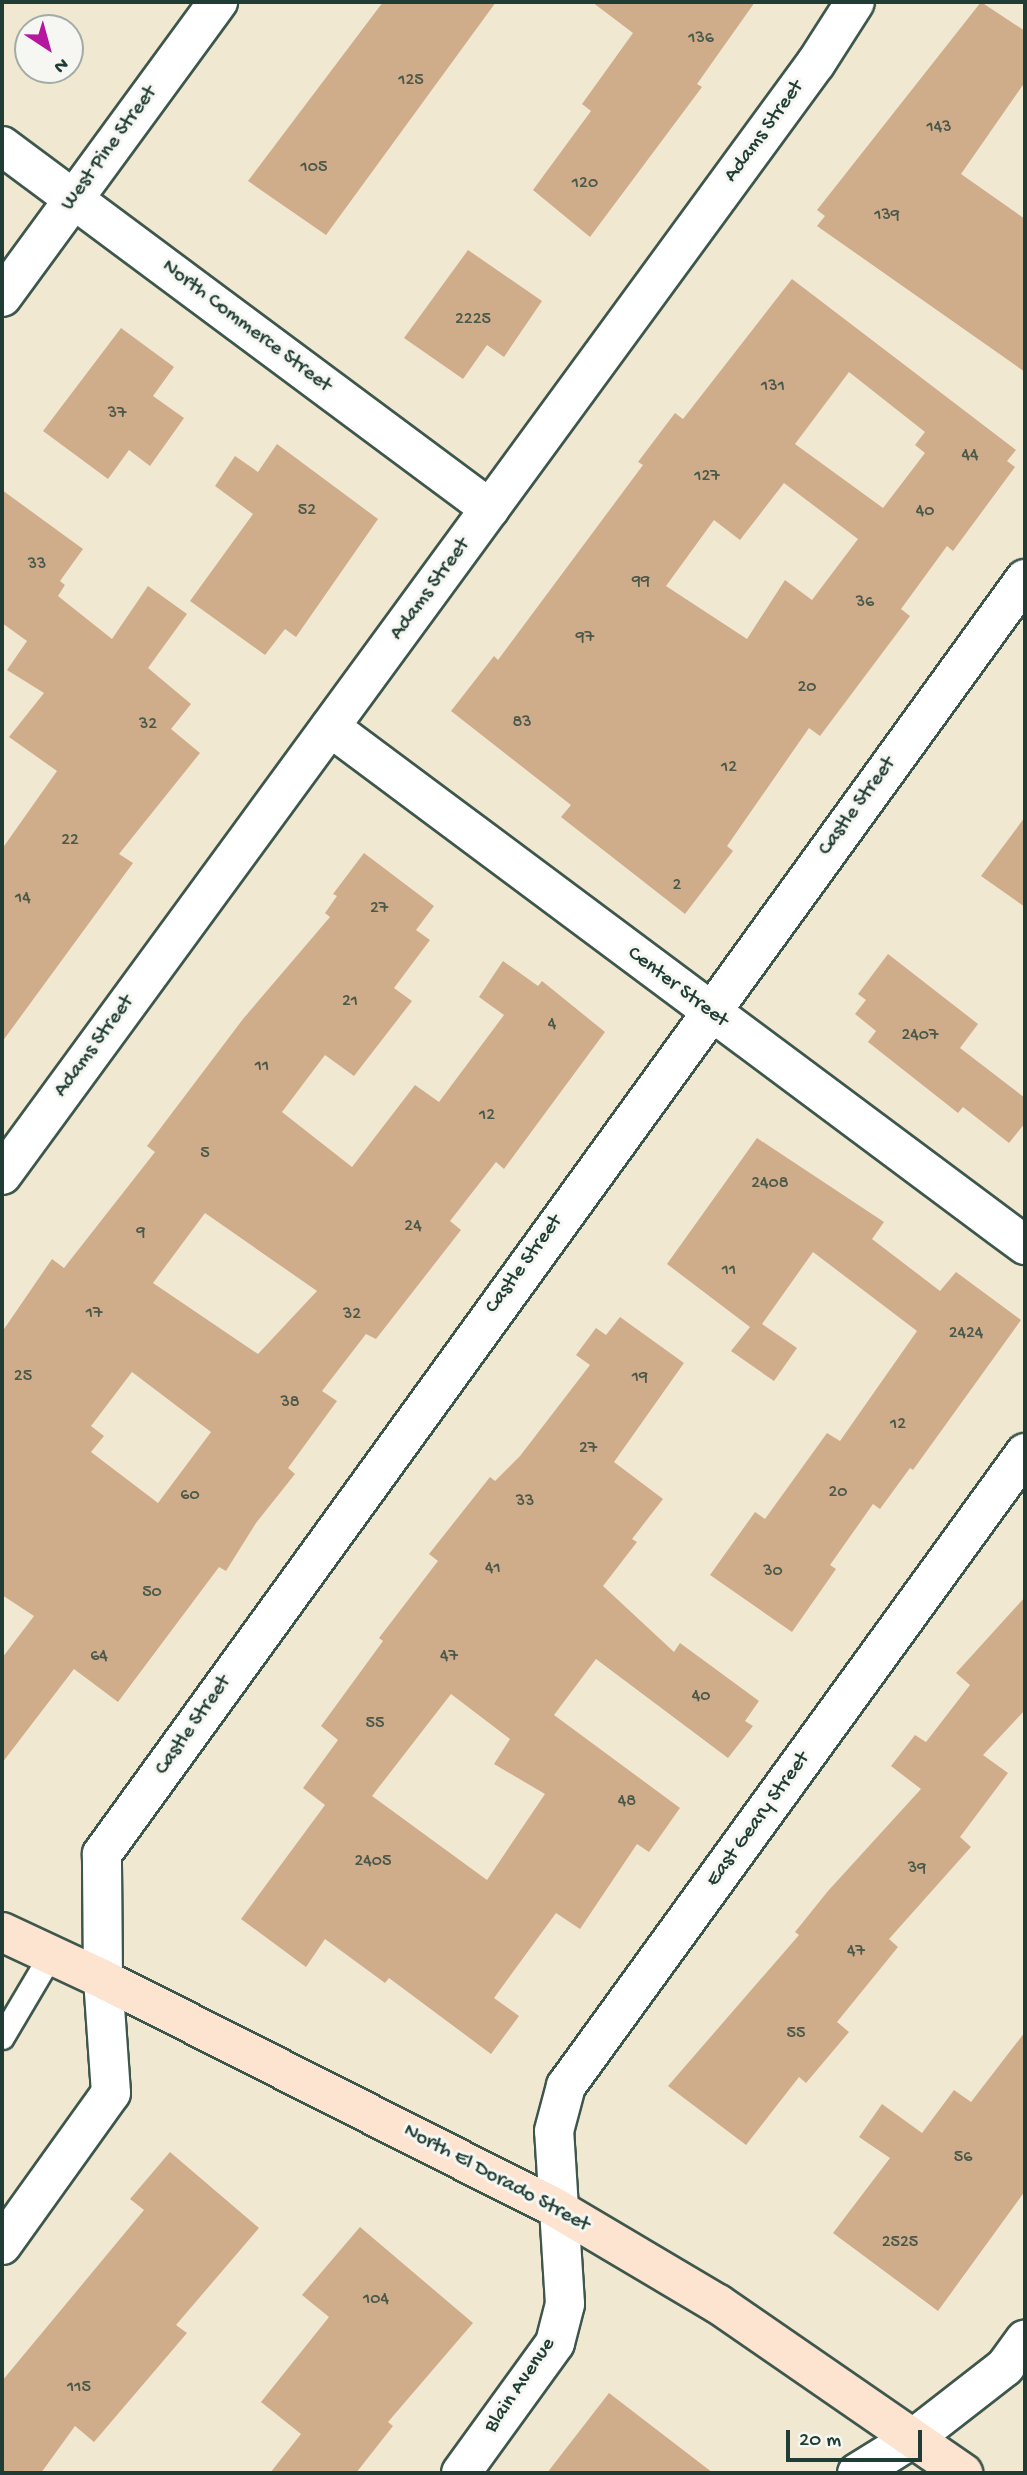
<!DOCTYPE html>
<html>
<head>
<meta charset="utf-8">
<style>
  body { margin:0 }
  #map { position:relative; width:1027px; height:2475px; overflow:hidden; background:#f1e8d2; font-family:"Gochi Hand",sans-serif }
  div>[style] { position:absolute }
  .building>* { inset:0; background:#d0ad8a }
  .roads { filter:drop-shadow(2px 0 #3e574c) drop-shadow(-2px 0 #3e574c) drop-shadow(0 2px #3e574c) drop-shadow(0 -2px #3e574c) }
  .service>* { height:23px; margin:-11.5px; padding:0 11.5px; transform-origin:11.5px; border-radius:11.5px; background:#fff }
  .minor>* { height:38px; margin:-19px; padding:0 19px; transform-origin:19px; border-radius:19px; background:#fff }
  .secondary>* { height:38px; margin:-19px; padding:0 19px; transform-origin:19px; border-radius:19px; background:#fde4d0 }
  span { translate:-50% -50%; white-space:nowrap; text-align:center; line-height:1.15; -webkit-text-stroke:6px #f6f6f2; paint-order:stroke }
  .number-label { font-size:18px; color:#4b594a }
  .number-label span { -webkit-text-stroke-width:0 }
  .street-label { font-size:21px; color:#1f3d34 }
  .frame { position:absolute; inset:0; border:4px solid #1f3d34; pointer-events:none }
  .north { position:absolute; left:14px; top:14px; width:70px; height:70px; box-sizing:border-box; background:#f6f6f2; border:2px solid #a0aca6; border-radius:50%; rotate:144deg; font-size:19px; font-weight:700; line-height:28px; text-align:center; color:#1f3d34 }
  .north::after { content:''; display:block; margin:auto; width:24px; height:32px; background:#b5179e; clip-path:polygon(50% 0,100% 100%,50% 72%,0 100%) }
  .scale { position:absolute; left:786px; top:2430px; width:136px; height:32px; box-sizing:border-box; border:4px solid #1f3d34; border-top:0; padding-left:9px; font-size:21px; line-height:24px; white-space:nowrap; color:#1f3d34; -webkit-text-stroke:5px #f6f6f2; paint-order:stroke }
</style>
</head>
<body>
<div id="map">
  <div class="building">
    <i style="clip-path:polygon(383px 2px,496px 2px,326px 235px,248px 181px)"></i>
    <i style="clip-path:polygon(592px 2px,755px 2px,697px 84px,702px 87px,590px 237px,533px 190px,591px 111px,582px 104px,633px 33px)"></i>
    <i style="clip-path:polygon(981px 2px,1025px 31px,1025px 82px,961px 174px,1025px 219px,1025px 372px,817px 226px,825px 216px,817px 210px)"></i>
    <i style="clip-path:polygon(468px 250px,542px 301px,504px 357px,487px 345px,463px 379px,404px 338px)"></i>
    <i style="clip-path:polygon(evenodd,792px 279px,1016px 450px,1007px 461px,1015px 467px,953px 551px,947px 546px,901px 609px,910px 616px,820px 736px,809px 728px,727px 846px,733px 851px,685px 914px,561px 817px,571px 805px,451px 711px,494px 656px,498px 660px,643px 465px,638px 462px,675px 413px,683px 419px,792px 279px,849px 372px,925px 432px,915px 445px,925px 453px,883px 508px,795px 444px,849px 372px,792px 279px,784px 483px,858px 539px,812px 600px,785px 580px,747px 639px,666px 586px,714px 520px,740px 540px,784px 483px)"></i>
    <i style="clip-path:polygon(121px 328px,174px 367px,153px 396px,184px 418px,150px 466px,129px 450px,108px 479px,43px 431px)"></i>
    <i style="clip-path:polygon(277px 444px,378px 519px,296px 637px,285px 629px,265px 655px,190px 601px,253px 514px,215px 486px,235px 456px,258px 472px)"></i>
    <i style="clip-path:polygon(2px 490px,83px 549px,60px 581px,65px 585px,58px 596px,112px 639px,148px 586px,187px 614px,148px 668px,191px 704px,171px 729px,200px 753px,119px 854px,133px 863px,2px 1042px,2px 849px,57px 771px,9px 737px,44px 693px,7px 670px,27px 641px,2px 623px)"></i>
    <i style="clip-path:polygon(1025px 817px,1025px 907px,981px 876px)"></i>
    <i style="clip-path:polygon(evenodd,364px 853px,434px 906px,416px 930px,430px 940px,394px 988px,412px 1001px,354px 1076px,325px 1055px,282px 1112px,352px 1167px,415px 1085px,439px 1102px,504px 1015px,479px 997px,503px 961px,538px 986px,542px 981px,605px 1032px,504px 1169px,496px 1162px,450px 1221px,461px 1230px,376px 1339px,366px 1334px,322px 1391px,337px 1401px,288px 1468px,295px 1474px,256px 1523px,226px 1571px,219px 1567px,118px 1702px,74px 1669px,2px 1763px,2px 1658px,34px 1616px,2px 1595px,2px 1332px,52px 1259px,64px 1268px,155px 1152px,147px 1146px,243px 1019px,330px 917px,325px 913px,337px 896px,333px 894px,364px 853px,205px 1213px,317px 1291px,258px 1354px,153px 1283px,205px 1213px,364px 853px,132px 1372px,211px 1432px,158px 1503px,91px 1452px,104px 1436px,91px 1426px,132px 1372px)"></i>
    <i style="clip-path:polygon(888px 954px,978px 1024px,960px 1048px,1025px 1098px,1025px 1123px,1009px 1143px,963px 1107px,958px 1113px,868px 1042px,876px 1031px,855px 1014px,866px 1000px,858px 994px)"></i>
    <i style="clip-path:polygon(757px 1138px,884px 1222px,872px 1239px,940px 1291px,956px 1272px,1021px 1320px,913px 1470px,910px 1468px,880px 1509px,873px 1504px,830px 1565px,836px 1569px,792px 1632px,710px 1575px,755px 1512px,765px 1519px,827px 1433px,840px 1441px,917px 1331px,813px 1252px,762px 1324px,797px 1348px,774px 1381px,731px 1351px,750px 1327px,667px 1264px)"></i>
    <i style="clip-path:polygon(evenodd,620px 1317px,684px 1363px,614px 1462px,663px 1499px,632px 1539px,637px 1542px,603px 1586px,674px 1652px,680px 1643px,759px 1701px,745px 1721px,753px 1726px,728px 1758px,596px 1659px,554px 1715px,680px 1808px,649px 1852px,637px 1844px,580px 1929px,556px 1913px,494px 1998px,519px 2016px,491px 2054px,389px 1978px,385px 1983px,325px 1939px,306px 1967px,241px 1919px,325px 1805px,303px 1788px,338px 1740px,321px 1726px,383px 1641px,379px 1638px,438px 1561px,429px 1554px,490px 1477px,495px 1481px,520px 1456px,590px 1365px,576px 1355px,596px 1328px,606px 1335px,620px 1317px,451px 1694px,510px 1739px,494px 1764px,545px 1794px,487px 1880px,372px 1796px,451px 1694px)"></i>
    <i style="clip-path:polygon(1025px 1597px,1025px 1710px,983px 1755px,1008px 1773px,960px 1837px,971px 1847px,889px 1939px,898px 1947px,837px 2022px,849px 2032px,806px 2083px,799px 2077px,746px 2145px,668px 2086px,799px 1935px,795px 1932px,828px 1891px,921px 1789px,891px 1766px,915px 1735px,926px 1742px,970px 1685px,956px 1673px)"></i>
    <i style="clip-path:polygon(1025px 2032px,1025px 2191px,938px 2311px,833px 2233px,890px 2158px,859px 2137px,882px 2104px,922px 2133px,954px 2090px,971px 2102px)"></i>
    <i style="clip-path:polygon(170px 2152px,259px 2228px,176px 2325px,187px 2333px,94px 2442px,75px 2426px,41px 2473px,2px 2473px,2px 2381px,144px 2210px,130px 2199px)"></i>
    <i style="clip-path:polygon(360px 2227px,473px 2323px,388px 2422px,393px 2426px,356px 2473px,270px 2473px,301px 2434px,261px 2402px,329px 2317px,302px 2295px)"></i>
    <i style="clip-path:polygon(609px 2393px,713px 2473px,547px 2473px)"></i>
  </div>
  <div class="roads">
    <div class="service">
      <i style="left:2px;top:2037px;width:96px;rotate:-59.4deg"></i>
    </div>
    <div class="minor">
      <i style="left:2px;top:146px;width:608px;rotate:36.64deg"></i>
      <i style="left:2px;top:297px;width:366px;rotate:-53.8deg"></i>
      <i style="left:330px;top:727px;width:867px;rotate:36.7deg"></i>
      <i style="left:2px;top:1175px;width:1378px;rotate:-53.8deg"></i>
      <i style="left:816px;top:63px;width:72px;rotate:-57.4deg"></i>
      <i style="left:2px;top:2245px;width:187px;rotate:-54.4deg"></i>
      <i style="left:111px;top:2093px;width:114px;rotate:-94deg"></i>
      <i style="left:103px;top:1979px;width:125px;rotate:-90.5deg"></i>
      <i style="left:102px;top:1854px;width:1574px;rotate:-54.1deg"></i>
      <i style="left:461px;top:2473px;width:160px;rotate:-54.1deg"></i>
      <i style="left:555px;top:2343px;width:40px;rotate:-75.6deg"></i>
      <i style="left:565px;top:2304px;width:173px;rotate:-93.6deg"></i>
      <i style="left:554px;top:2131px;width:47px;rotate:-75.1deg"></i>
      <i style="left:566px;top:2086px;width:782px;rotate:-54.05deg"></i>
      <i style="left:857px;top:2473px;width:68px;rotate:-31.8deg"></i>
      <i style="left:915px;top:2437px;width:114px;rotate:-37.9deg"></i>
      <i style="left:1005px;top:2367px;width:34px;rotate:-54deg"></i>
    </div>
    <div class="secondary">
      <i style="left:2px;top:1932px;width:111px;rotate:25deg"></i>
      <i style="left:103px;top:1979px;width:508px;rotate:26.82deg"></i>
      <i style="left:556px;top:2208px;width:188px;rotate:30.7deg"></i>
      <i style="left:718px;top:2304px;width:298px;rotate:34.6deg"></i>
    </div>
  </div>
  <div class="number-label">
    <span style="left:701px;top:39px">136</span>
    <span style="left:411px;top:81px">125</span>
    <span style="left:939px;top:128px">143</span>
    <span style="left:314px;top:168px">105</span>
    <span style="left:585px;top:184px">120</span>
    <span style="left:887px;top:216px">139</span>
    <span style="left:473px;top:320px">2225</span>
    <span style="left:773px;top:387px">131</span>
    <span style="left:117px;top:414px">37</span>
    <span style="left:970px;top:456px">44</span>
    <span style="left:707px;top:477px">127</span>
    <span style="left:307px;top:511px">52</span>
    <span style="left:925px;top:512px">40</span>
    <span style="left:37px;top:565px">33</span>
    <span style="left:641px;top:582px">99</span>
    <span style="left:865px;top:603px">36</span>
    <span style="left:585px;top:638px">97</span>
    <span style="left:807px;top:688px">20</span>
    <span style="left:522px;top:723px">83</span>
    <span style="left:148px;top:725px">32</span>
    <span style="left:729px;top:768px">12</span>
    <span style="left:70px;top:841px">22</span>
    <span style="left:677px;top:886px">2</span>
    <span style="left:23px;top:899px">14</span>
    <span style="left:379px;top:909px">27</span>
    <span style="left:350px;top:1002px">21</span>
    <span style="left:552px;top:1025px">4</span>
    <span style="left:920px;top:1036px">2407</span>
    <span style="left:262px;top:1067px">11</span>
    <span style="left:487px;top:1116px">12</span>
    <span style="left:205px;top:1154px">5</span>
    <span style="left:770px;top:1184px">2408</span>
    <span style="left:413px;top:1227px">24</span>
    <span style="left:141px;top:1233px">9</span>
    <span style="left:729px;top:1271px">11</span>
    <span style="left:94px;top:1314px">17</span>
    <span style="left:352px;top:1315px">32</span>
    <span style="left:966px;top:1334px">2424</span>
    <span style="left:23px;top:1377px">25</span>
    <span style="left:640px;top:1378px">19</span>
    <span style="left:290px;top:1403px">38</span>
    <span style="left:898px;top:1425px">12</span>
    <span style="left:588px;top:1449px">27</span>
    <span style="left:838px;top:1493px">20</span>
    <span style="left:190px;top:1496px">60</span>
    <span style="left:525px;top:1502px">33</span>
    <span style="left:493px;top:1569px">41</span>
    <span style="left:773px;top:1572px">30</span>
    <span style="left:152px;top:1593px">50</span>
    <span style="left:99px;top:1657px">64</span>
    <span style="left:449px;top:1657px">47</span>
    <span style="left:701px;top:1697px">40</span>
    <span style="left:375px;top:1724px">55</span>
    <span style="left:627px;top:1802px">48</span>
    <span style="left:373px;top:1862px">2405</span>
    <span style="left:917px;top:1869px">39</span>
    <span style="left:856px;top:1952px">47</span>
    <span style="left:796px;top:2034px">55</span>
    <span style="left:963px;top:2158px">56</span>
    <span style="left:900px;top:2243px">2525</span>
    <span style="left:376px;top:2300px">104</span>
    <span style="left:79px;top:2388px">115</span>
  </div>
  <div class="street-label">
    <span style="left:765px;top:132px;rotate:-54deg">Adams Street</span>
    <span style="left:110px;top:149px;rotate:-54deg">West Pine Street</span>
    <span style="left:246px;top:327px;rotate:37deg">North Commerce Street</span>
    <span style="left:431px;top:590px;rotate:-54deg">Adams Street</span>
    <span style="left:858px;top:807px;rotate:-54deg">Castle Street</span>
    <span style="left:677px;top:988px;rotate:37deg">Center Street</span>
    <span style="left:95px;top:1047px;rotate:-54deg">Adams Street</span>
    <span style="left:525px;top:1265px;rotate:-54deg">Castle Street</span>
    <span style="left:194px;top:1726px;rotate:-55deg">Castle Street</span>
    <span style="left:759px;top:1820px;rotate:-54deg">East Geary Street</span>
    <span style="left:496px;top:2179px;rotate:28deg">North El Dorado Street</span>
    <span style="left:521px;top:2386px;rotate:-56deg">Blain Avenue</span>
  </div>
  <div class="frame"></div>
  <div class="north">N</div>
  <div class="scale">20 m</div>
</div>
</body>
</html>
